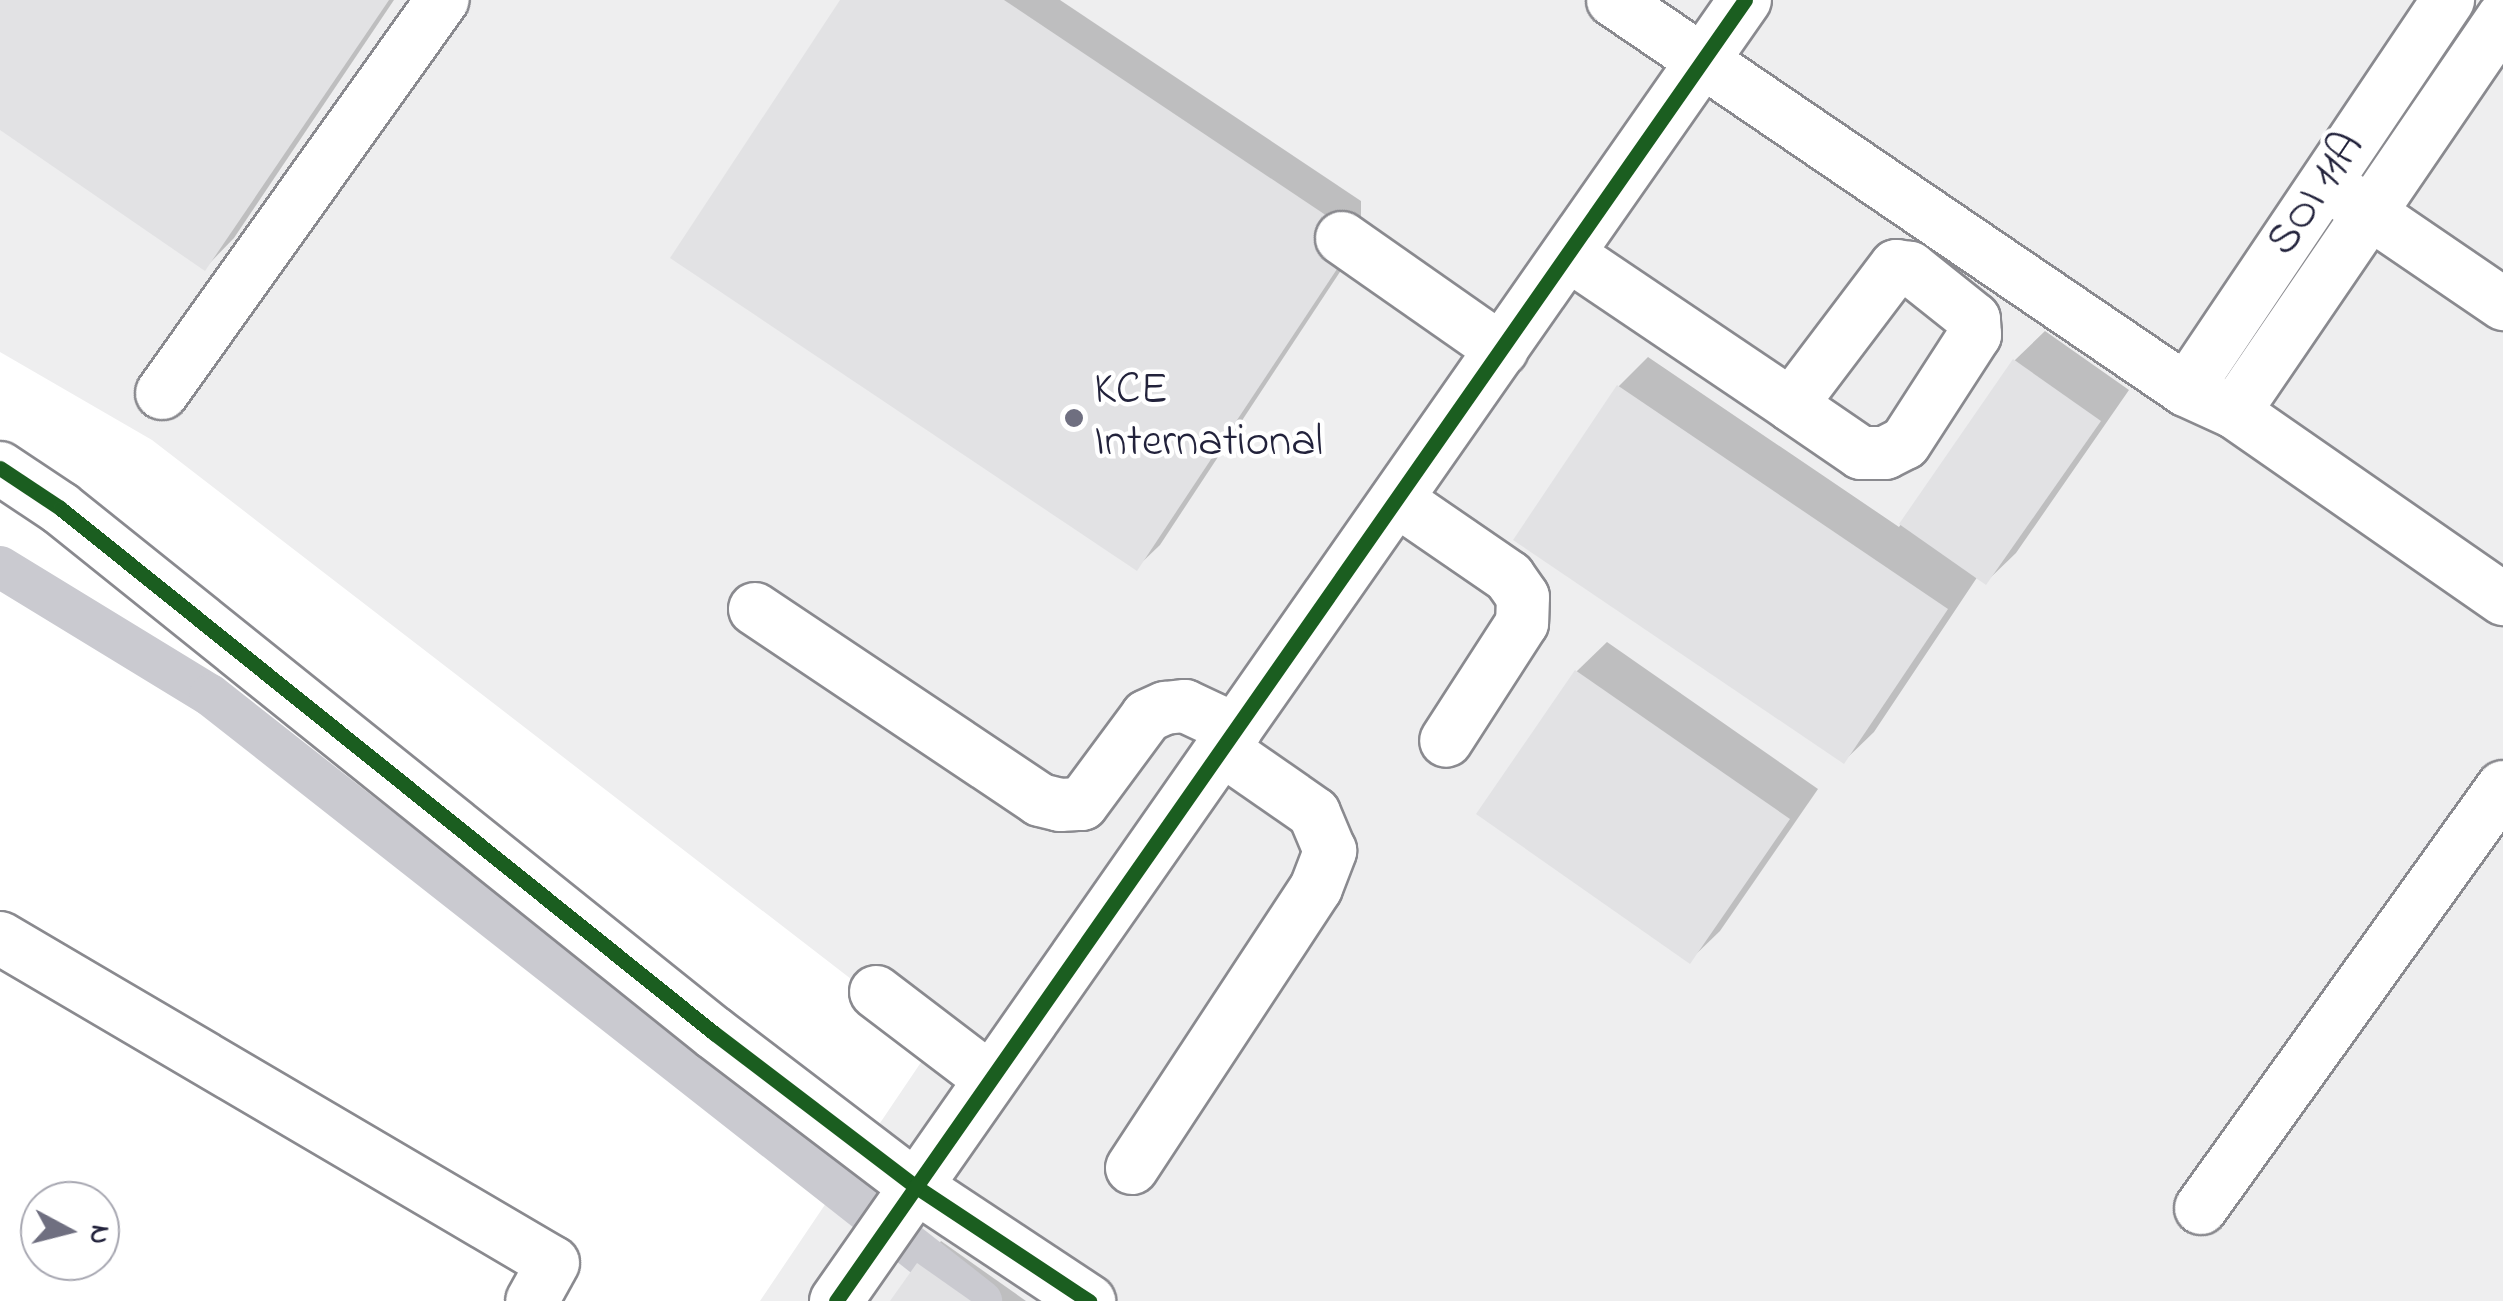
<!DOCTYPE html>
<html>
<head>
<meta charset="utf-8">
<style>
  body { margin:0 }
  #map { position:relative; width:2503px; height:1301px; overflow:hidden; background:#fff; font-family:"Indie Flower",sans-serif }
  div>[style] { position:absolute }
  .built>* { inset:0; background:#eeeeef }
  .shadow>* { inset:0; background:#0003 }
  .canal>* { height:42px; margin:-21px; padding:0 21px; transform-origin:21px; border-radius:21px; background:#cacad0 }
  .building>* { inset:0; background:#e2e2e4 }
  .roads { filter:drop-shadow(2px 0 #8a8a8f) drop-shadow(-2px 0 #8a8a8f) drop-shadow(0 2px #8a8a8f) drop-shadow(0 -2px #8a8a8f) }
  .minor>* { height:52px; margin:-26px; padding:0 26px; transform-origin:26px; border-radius:26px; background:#fff }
  .cycleway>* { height:15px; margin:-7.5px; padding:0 7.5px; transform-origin:7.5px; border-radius:7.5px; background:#1b5e20 }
  .dots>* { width:28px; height:28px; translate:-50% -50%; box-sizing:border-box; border:5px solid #fff; border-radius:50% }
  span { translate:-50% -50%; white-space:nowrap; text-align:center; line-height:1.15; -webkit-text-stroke:9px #fff; paint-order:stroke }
  .street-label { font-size:45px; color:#22223b }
  .poi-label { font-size:45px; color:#22223b }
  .left { translate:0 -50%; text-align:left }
  .north { position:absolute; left:20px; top:1181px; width:100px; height:100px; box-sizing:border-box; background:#fff; border:2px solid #a7a7b1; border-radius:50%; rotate:97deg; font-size:28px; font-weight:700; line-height:40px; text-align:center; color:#22223b }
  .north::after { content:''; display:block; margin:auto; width:35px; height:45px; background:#6f6f80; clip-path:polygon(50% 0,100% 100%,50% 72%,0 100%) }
</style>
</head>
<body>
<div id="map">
  <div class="built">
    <i style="clip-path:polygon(0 0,2503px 0,2503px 1301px,760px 1301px,934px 1043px,152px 440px,0 352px)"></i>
  </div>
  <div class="shadow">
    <i style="clip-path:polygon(0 0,394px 0,234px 238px,205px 268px,0 127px)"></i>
    <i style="clip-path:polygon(843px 0,1060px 0,1361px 201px,1361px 240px,1160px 545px,1137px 567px)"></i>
    <i style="clip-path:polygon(2045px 331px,2129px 390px,2016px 553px,1986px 582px,1978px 576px,1874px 732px,1844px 761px,1517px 539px,1619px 386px,1648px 357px,1899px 527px,2015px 360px)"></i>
    <i style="clip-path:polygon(1607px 642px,1818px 789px,1720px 931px,1690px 960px,1479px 814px,1577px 671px)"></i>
    <i style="clip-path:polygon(941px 1241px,1026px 1301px,893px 1301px)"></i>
  </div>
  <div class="canal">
    <i style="left:0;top:567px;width:246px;rotate:31.4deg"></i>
    <i style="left:210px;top:695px;width:981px;rotate:38.17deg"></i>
  </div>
  <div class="building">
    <i style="clip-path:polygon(0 0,389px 0,205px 271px,0 130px)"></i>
    <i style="clip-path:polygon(840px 0,1004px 0,1339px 224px,1339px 266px,1137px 571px,670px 258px)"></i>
    <i style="clip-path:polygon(2013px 359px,2101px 421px,1986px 585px,1899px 524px)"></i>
    <i style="clip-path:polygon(1617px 385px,1948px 609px,1844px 764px,1513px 540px)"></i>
    <i style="clip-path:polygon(1575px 670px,1790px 819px,1690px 964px,1476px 814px)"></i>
    <i style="clip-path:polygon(917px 1263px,971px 1301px,890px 1301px)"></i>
  </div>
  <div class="roads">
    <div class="minor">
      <i style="left:1613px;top:0;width:693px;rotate:34.24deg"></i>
      <i style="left:2186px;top:390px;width:53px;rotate:24.6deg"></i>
      <i style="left:2234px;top:412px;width:328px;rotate:34.8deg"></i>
      <i style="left:2339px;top:192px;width:199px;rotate:34.3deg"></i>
      <i style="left:1342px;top:238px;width:195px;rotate:35deg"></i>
      <i style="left:1569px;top:255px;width:268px;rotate:34deg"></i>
      <i style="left:1791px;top:405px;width:85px;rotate:34.4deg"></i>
      <i style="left:1861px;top:453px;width:24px"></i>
      <i style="left:1885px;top:453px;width:22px;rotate:-27deg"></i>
      <i style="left:1905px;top:443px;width:129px;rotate:-57.1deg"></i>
      <i style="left:1975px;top:335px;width:16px;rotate:-94deg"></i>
      <i style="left:1974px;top:319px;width:82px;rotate:-141.4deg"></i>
      <i style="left:1910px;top:268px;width:14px;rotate:-172deg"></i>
      <i style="left:1896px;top:266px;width:174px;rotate:127.1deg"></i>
      <i style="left:2186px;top:390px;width:470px;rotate:-56.1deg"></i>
      <i style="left:162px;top:393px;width:483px;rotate:-54.5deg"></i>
      <i style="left:2234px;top:412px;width:478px;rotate:-55.7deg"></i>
      <i style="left:0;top:468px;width:72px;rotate:33.7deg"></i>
      <i style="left:60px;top:508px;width:839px;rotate:38.76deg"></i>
      <i style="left:714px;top:1033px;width:253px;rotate:37.3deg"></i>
      <i style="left:915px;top:1186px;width:209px;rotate:33.5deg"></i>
      <i style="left:1397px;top:500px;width:136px;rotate:34.5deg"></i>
      <i style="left:1509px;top:577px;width:24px;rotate:55deg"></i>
      <i style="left:1523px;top:597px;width:26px;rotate:92deg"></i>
      <i style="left:1522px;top:623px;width:140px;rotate:122.8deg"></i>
      <i style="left:755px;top:609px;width:343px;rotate:33.8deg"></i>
      <i style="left:1040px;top:800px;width:21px;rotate:14deg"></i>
      <i style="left:1060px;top:805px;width:22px;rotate:-3deg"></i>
      <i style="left:1082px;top:804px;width:109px;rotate:-53.5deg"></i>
      <i style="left:1147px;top:716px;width:20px;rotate:-24deg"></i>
      <i style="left:1165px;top:708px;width:20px;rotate:-6deg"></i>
      <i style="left:1185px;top:706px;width:56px;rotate:25.2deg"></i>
      <i style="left:0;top:938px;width:641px;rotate:30.44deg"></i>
      <i style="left:553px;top:1263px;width:43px;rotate:118.9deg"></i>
      <i style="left:876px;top:992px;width:143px;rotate:37.3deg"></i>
      <i style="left:1132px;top:1168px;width:335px;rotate:-56.7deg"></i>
      <i style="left:1316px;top:888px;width:40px;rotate:-69deg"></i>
      <i style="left:1330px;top:851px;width:41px;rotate:-112.8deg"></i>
      <i style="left:1314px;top:813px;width:112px;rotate:-145.2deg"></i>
      <i style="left:2201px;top:1208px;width:518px;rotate:-54.35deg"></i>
      <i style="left:836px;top:1301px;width:1587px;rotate:-55.06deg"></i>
    </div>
  </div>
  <div class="cycleway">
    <i style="left:0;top:468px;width:72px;rotate:33.7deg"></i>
    <i style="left:60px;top:508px;width:839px;rotate:38.76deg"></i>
    <i style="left:714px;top:1033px;width:253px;rotate:37.3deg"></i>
    <i style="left:915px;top:1186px;width:209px;rotate:33.5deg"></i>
    <i style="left:836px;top:1301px;width:1587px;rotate:-55.06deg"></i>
  </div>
  <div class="dots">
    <i style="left:1074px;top:418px;background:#6f6f80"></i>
  </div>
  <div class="street-label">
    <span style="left:2317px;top:195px;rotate:-56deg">SOI 11A</span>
  </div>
  <div class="poi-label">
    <span class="left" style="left:1094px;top:418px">KCE<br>International</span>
  </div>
  <div class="north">N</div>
</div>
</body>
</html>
